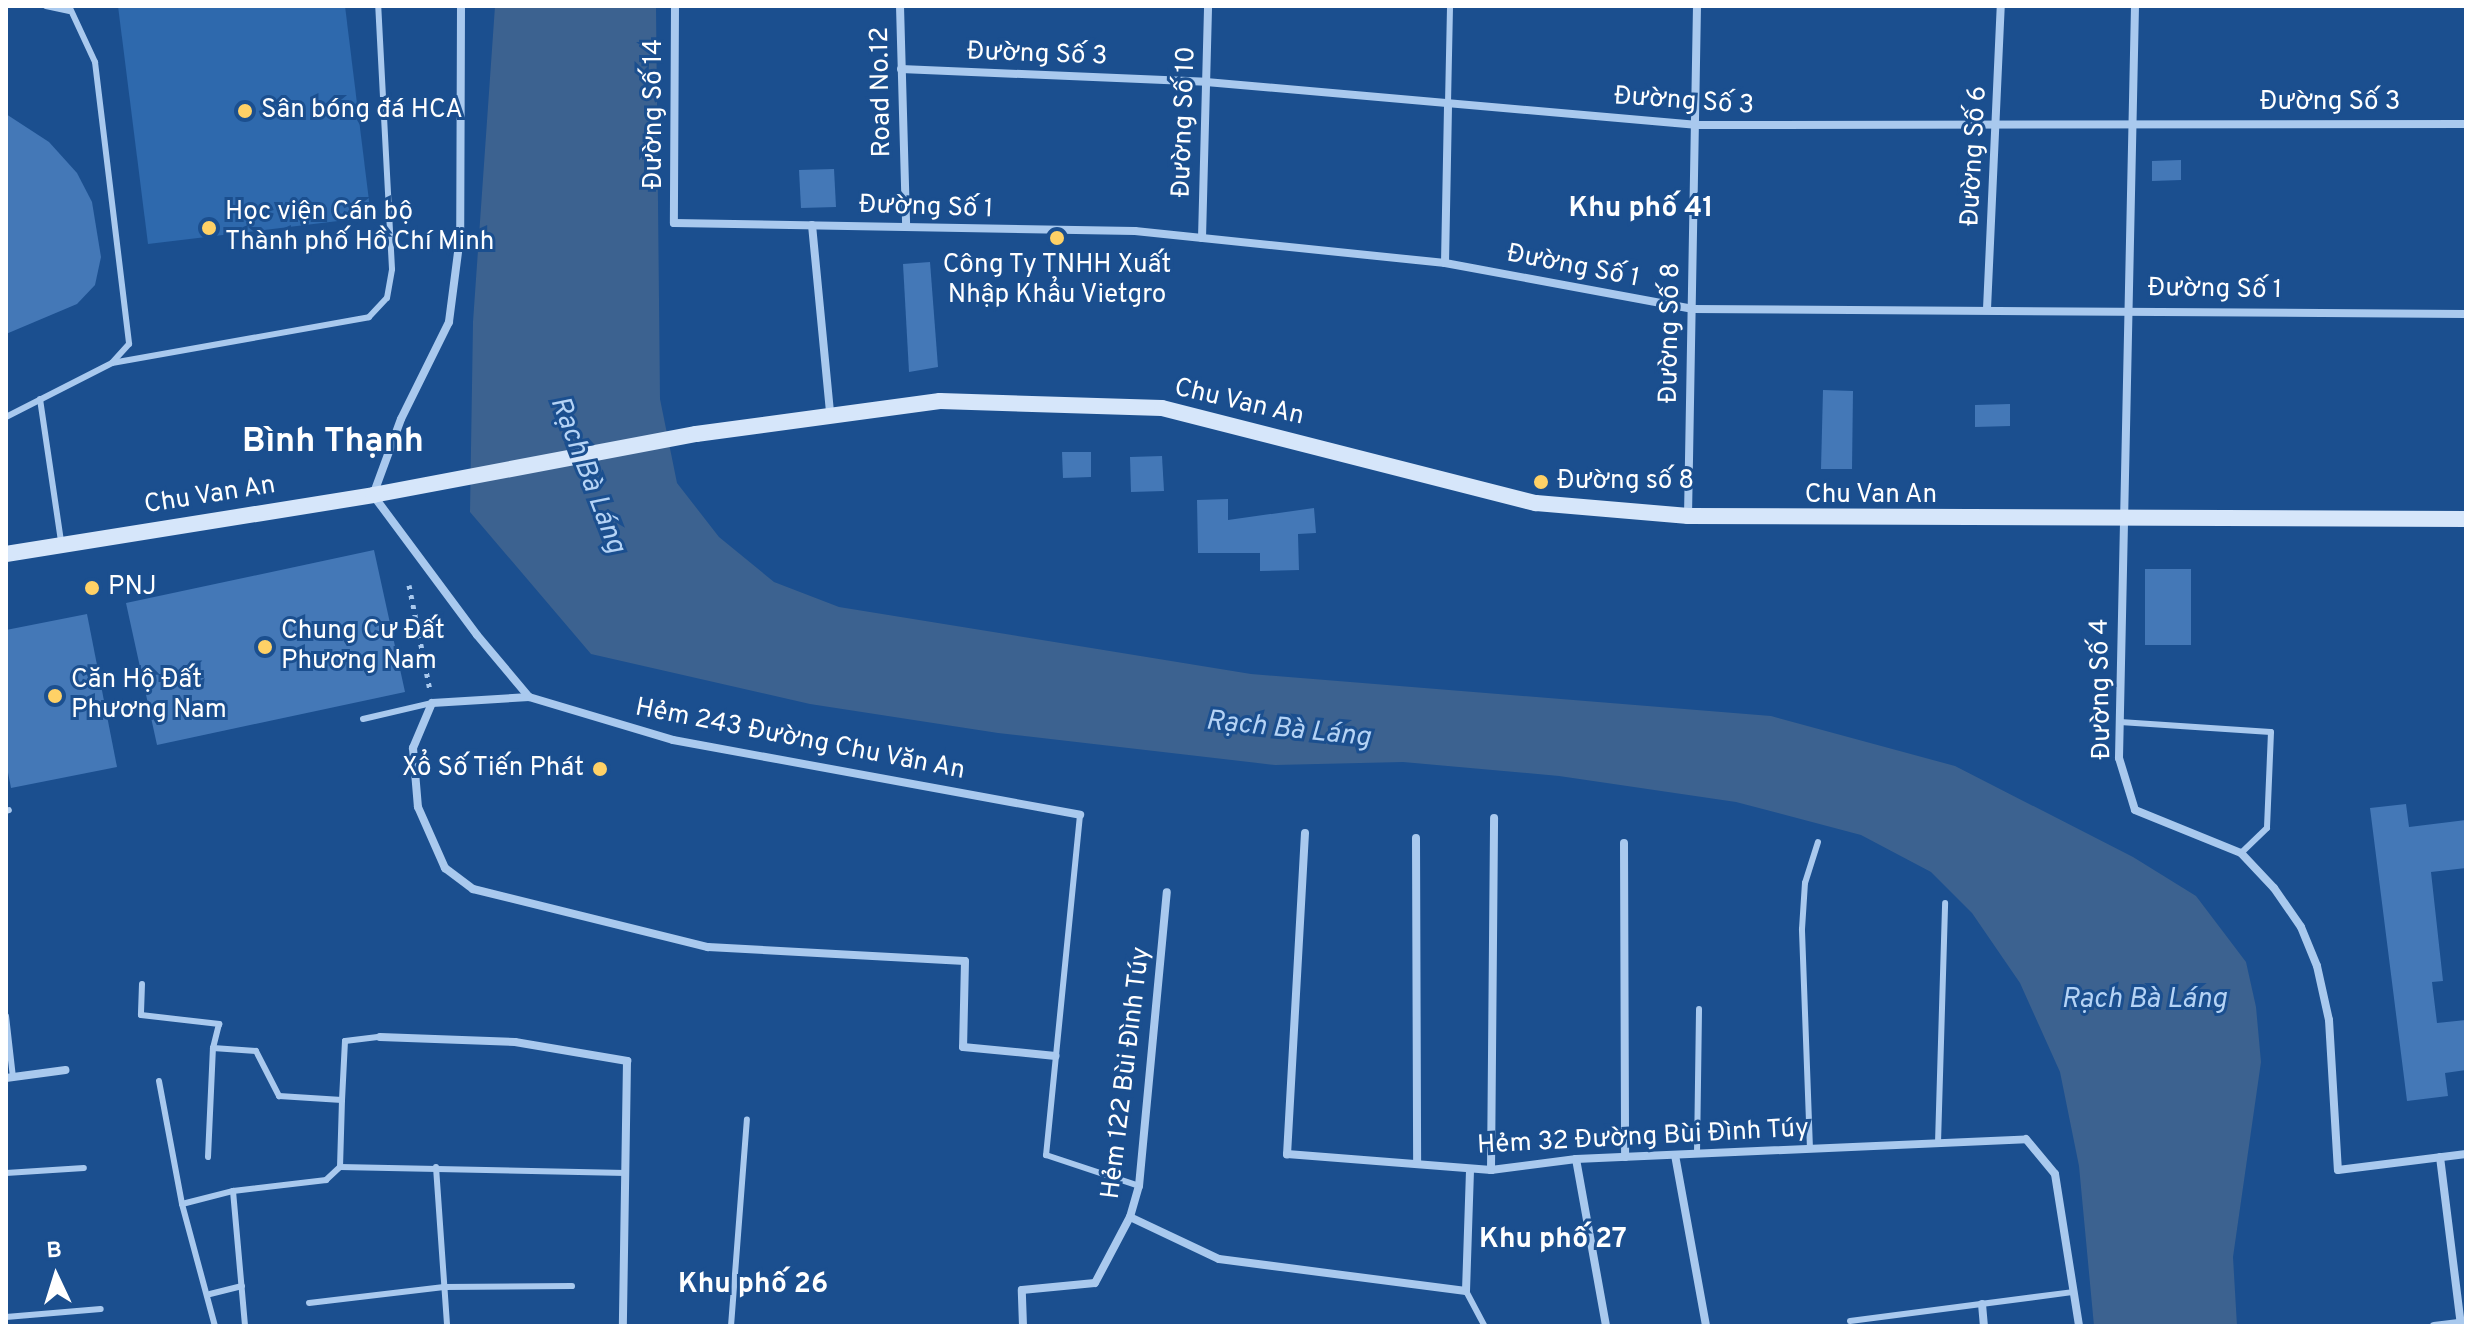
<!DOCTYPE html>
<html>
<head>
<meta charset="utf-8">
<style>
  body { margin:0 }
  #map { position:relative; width:2472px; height:1332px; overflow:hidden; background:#1b4f8f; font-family:Overpass,sans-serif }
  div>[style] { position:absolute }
  .green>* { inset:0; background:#2e69ad }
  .water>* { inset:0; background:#3c6290 }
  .building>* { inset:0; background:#4478b7 }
  .path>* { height:5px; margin-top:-2.5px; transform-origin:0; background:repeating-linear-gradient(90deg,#a9c9ee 0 4px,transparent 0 10px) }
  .lane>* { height:6px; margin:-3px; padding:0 3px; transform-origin:3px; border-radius:3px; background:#a9c9ee }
  .street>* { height:8px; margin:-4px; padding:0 4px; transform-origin:4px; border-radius:4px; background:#a9c9ee }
  .secondary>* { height:16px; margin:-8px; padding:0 8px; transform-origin:8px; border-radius:8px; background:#d6e6fa }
  .dots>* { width:22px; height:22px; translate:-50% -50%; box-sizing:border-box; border:4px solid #1b4f8f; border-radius:50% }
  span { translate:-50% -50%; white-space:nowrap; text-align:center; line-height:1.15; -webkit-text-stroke:6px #1b4f8f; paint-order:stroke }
  .street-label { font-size:26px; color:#fff }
  .poi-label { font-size:26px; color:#fff }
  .left { translate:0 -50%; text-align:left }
  .right { translate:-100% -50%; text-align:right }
  .neighbourhood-label { font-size:28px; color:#fff; font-weight:700 }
  .water-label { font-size:28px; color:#b5d3f5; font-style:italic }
  .district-label { font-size:34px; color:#fff; font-weight:700 }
  .frame { position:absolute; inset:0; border:8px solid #fff; pointer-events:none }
  .north { position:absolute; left:16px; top:1236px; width:80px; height:80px; -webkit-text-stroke:6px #1b4f8f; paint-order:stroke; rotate:356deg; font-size:22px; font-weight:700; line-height:32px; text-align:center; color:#fff }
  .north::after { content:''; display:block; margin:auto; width:28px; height:36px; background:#fff; clip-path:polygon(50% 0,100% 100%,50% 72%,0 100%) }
</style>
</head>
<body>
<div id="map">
  <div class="green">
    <i style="clip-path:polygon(118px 6px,345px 6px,371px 217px,148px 244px)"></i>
  </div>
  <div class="water">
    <i style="clip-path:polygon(495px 6px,656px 6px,660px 399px,677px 483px,719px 537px,774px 582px,839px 607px,1251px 674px,1771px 716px,1955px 766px,2133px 857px,2196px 896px,2246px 962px,2256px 1007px,2261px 1062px,2233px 1257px,2237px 1326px,2094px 1326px,2079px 1166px,2060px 1072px,2020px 983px,1972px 913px,1931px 872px,1861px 835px,1736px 802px,1559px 776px,1403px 762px,1275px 765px,998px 733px,810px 704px,591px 654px,470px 512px,473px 322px)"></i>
  </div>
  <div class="building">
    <i style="clip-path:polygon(6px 114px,49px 142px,77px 173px,92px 202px,101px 257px,95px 285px,77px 304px,6px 334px)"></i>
    <i style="clip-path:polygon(2181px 160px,2181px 180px,2152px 181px,2152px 161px)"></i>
    <i style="clip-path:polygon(834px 169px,836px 207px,801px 208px,799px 170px)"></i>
    <i style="clip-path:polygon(930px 262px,938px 367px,909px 372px,903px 264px)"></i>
    <i style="clip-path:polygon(1823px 390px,1853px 391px,1852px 469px,1821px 469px)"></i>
    <i style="clip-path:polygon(2010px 404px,2010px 426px,1975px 427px,1975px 405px)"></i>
    <i style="clip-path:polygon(1062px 452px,1091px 452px,1091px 477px,1063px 478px)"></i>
    <i style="clip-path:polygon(1162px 456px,1164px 491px,1131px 492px,1130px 457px)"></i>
    <i style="clip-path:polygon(1228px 499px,1228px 520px,1314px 508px,1316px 533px,1298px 534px,1299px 570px,1260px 571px,1260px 553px,1198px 553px,1197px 500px)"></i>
    <i style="clip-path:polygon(374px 550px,405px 692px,157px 745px,126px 603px)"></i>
    <i style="clip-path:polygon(2145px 569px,2191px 569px,2191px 645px,2145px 645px)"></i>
    <i style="clip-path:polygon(87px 614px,117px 767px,11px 788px,6px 762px,6px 630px)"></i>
    <i style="clip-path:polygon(2406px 804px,2409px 827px,2466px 820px,2466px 868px,2431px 872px,2443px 981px,2432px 982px,2437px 1023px,2466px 1020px,2466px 1070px,2445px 1073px,2448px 1096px,2407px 1101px,2370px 808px)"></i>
  </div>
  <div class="path">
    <i style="left:409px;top:585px;width:107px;rotate:78.7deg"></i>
  </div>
  <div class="lane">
    <i style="left:46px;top:6px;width:24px;rotate:12deg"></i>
    <i style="left:69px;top:6px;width:62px;rotate:65.1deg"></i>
    <i style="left:95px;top:62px;width:284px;rotate:83.1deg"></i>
    <i style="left:129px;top:344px;width:25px;rotate:132deg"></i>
    <i style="left:1448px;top:103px;width:97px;rotate:-88.8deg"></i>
    <i style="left:40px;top:399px;width:145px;rotate:81.6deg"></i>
    <i style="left:6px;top:417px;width:119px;rotate:-27deg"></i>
    <i style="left:112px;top:363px;width:261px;rotate:-10.1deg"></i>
    <i style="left:369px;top:317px;width:26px;rotate:-47deg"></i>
    <i style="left:387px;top:298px;width:29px;rotate:-80deg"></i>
    <i style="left:392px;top:269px;width:263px;rotate:-93deg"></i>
    <i style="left:363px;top:719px;width:71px;rotate:-13.1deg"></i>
    <i style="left:2120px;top:722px;width:151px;rotate:3.8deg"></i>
    <i style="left:2271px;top:732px;width:96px;rotate:92.4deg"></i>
    <i style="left:2267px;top:828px;width:36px;rotate:136deg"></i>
    <i style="left:6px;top:811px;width:3px;rotate:-18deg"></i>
    <i style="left:1080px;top:815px;width:342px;rotate:95.7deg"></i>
    <i style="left:1046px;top:1155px;width:98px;rotate:18.4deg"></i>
    <i style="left:142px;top:984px;width:31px;rotate:92deg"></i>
    <i style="left:141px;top:1015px;width:79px;rotate:6.6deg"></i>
    <i style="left:219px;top:1024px;width:25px;rotate:104deg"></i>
    <i style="left:213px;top:1048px;width:43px;rotate:4deg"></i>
    <i style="left:256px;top:1051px;width:51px;rotate:62.9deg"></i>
    <i style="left:279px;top:1096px;width:63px;rotate:3.6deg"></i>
    <i style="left:342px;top:1100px;width:67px;rotate:91.7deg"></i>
    <i style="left:6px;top:1016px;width:61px;rotate:83.5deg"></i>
    <i style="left:159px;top:1081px;width:125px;rotate:79.4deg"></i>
    <i style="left:182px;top:1204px;width:53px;rotate:-14.3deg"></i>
    <i style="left:233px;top:1191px;width:94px;rotate:-6.7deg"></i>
    <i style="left:326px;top:1180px;width:19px;rotate:-43deg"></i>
    <i style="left:342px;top:1100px;width:59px;rotate:-87.1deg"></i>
    <i style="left:345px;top:1041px;width:35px;rotate:-7deg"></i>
    <i style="left:1938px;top:1143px;width:240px;rotate:-88.3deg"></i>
    <i style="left:1810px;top:1149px;width:220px;rotate:-92.1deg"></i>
    <i style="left:1802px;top:929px;width:46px;rotate:-86.3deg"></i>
    <i style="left:1805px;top:883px;width:43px;rotate:-72.4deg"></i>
    <i style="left:1697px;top:1154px;width:145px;rotate:-89.2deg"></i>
    <i style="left:208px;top:1157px;width:109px;rotate:-87.4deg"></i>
    <i style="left:340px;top:1167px;width:286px;rotate:1.2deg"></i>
    <i style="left:436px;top:1167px;width:159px;rotate:86deg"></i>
    <i style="left:6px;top:1173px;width:78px;rotate:-3.7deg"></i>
    <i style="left:233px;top:1191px;width:136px;rotate:84.9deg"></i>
    <i style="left:182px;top:1204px;width:126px;rotate:74.9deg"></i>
    <i style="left:1466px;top:1291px;width:40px;rotate:62deg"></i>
    <i style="left:210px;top:1294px;width:33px;rotate:-14deg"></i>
    <i style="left:309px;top:1303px;width:136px;rotate:-6.8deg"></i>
    <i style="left:444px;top:1287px;width:128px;rotate:-0.4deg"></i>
    <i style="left:6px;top:1317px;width:95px;rotate:-4.8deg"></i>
    <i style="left:1850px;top:1321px;width:226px;rotate:-7.4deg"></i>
    <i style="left:731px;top:1326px;width:207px;rotate:-85.6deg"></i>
  </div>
  <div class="street">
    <i style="left:461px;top:6px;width:231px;rotate:90.2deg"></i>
    <i style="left:460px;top:237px;width:86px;rotate:97.4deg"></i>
    <i style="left:449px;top:322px;width:108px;rotate:116.3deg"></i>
    <i style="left:401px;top:419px;width:81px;rotate:110.2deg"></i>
    <i style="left:373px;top:495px;width:174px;rotate:53.4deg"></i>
    <i style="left:477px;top:635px;width:81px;rotate:50deg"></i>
    <i style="left:529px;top:697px;width:150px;rotate:16.6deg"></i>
    <i style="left:673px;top:740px;width:414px;rotate:10.4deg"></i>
    <i style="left:675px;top:6px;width:217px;rotate:90.3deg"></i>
    <i style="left:674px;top:223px;width:461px;rotate:1deg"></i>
    <i style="left:1135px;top:231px;width:312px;rotate:5.9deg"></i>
    <i style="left:1445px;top:263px;width:251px;rotate:10.5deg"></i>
    <i style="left:1692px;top:309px;width:774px;rotate:0.37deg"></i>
    <i style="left:900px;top:6px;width:220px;rotate:88.4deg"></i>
    <i style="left:2135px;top:6px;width:752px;rotate:91.22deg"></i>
    <i style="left:2119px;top:758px;width:54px;rotate:72.9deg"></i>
    <i style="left:2135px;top:810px;width:114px;rotate:22.1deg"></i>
    <i style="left:2241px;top:853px;width:48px;rotate:46.7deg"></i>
    <i style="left:2274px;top:888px;width:47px;rotate:55.3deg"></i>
    <i style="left:2301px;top:927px;width:42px;rotate:67.7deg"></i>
    <i style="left:2317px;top:966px;width:55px;rotate:77.5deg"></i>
    <i style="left:2329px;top:1020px;width:150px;rotate:86.6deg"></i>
    <i style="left:2338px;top:1170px;width:129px;rotate:-7.1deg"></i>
    <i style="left:901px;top:69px;width:305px;rotate:2.4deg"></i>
    <i style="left:1206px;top:82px;width:491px;rotate:5deg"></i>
    <i style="left:1695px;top:125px;width:771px;rotate:-0.07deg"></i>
    <i style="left:812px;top:225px;width:189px;rotate:84.5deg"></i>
    <i style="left:1202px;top:238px;width:232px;rotate:-88.5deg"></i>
    <i style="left:1445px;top:263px;width:160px;rotate:-88.9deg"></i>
    <i style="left:1987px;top:309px;width:303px;rotate:-87.4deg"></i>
    <i style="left:1688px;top:516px;width:510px;rotate:-88.99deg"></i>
    <i style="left:529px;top:697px;width:97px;rotate:176.5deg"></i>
    <i style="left:432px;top:703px;width:49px;rotate:112.9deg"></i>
    <i style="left:413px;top:748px;width:59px;rotate:85.2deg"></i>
    <i style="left:418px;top:807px;width:67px;rotate:66.1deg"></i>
    <i style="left:445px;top:868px;width:35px;rotate:37deg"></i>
    <i style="left:473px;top:889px;width:242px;rotate:13.9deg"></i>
    <i style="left:708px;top:947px;width:257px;rotate:3.1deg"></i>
    <i style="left:965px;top:961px;width:86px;rotate:91.3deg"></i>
    <i style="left:963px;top:1047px;width:93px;rotate:5.5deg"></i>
    <i style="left:1305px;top:833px;width:322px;rotate:93.2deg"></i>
    <i style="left:1287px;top:1154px;width:205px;rotate:4.5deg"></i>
    <i style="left:1491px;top:1170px;width:86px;rotate:-7.4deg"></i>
    <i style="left:1576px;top:1159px;width:450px;rotate:-2.5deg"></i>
    <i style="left:2026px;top:1139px;width:45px;rotate:50.4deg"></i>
    <i style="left:2055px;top:1174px;width:154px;rotate:81deg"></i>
    <i style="left:1416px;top:838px;width:326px;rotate:89.8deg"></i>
    <i style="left:1624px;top:843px;width:314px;rotate:89.8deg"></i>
    <i style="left:380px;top:1037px;width:135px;rotate:2.1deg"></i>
    <i style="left:515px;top:1042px;width:114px;rotate:9.6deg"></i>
    <i style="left:627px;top:1061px;width:265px;rotate:90.9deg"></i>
    <i style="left:6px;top:1078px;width:60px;rotate:-7.7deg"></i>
    <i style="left:1675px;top:1155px;width:174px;rotate:79.7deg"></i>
    <i style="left:2440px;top:1157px;width:170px;rotate:82.9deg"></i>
    <i style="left:1576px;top:1159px;width:170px;rotate:79.8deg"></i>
    <i style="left:1491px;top:1170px;width:352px;rotate:-89.5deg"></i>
    <i style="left:1130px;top:1217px;width:98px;rotate:25.3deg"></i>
    <i style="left:1219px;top:1259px;width:249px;rotate:7.4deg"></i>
    <i style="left:1466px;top:1291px;width:122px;rotate:-88.1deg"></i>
    <i style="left:1982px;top:1304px;width:22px;rotate:85deg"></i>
    <i style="left:1023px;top:1326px;width:36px;rotate:-92deg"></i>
    <i style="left:1022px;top:1290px;width:73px;rotate:-5.5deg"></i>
    <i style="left:1095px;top:1283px;width:75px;rotate:-62.1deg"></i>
    <i style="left:1130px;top:1217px;width:32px;rotate:-74deg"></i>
    <i style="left:1139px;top:1186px;width:295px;rotate:-84.6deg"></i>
    <i style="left:2434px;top:1326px;width:31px;rotate:-7deg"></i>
  </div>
  <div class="secondary">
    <i style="left:6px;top:554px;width:372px;rotate:-9.1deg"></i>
    <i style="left:373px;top:495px;width:329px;rotate:-10.7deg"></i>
    <i style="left:696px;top:434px;width:246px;rotate:-7.7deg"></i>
    <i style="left:940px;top:401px;width:222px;rotate:1.8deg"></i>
    <i style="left:1162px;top:408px;width:386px;rotate:14.3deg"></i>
    <i style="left:1536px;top:503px;width:153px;rotate:4.9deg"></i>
    <i style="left:1688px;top:516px;width:778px;rotate:0.22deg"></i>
  </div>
  <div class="dots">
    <i style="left:245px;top:111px;background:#ffd166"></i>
    <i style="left:209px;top:228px;background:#ffd166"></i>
    <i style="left:1057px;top:238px;background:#ffd166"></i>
    <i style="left:1541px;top:482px;background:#ffd166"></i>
    <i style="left:92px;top:588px;background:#ffd166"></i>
    <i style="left:265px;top:647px;background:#ffd166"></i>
    <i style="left:55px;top:696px;background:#ffd166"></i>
    <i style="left:600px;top:769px;background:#ffd166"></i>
  </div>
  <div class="street-label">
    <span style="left:1037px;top:55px;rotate:2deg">Đường Số 3</span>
    <span style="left:882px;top:92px;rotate:-91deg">Road No.12</span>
    <span style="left:1684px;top:102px;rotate:4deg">Đường Số 3</span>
    <span style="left:2330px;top:103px">Đường Số 3</span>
    <span style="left:655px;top:114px;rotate:-90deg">Đường Số 14</span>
    <span style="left:1185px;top:122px;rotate:-88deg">Đường Số 10</span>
    <span style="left:1975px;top:156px;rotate:-87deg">Đường Số 6</span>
    <span style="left:926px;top:208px;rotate:2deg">Đường Số 1</span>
    <span style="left:1573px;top:267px;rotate:11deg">Đường Số 1</span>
    <span style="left:2215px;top:290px;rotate:1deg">Đường Số 1</span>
    <span style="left:1671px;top:333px;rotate:-89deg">Đường Số 8</span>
    <span style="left:1239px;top:403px;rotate:13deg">Chu Van An</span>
    <span style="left:210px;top:496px;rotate:-9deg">Chu Van An</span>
    <span style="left:1871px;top:496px">Chu Van An</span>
    <span style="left:2102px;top:689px;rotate:-91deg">Đường Số 4</span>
    <span style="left:800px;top:740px;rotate:11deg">Hẻm 243 Đường Chu Văn An</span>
    <span style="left:1127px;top:1073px;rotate:-83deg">Hẻm 122 Bùi Đình Túy</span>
    <span style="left:1643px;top:1138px;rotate:-3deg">Hẻm 32 Đường Bùi Đình Túy</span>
  </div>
  <div class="poi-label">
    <span class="left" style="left:261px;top:111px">Sân bóng đá HCA</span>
    <span class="left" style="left:225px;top:228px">Học viện Cán bộ<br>Thành phố Hồ Chí Minh</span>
    <span style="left:1057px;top:281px">Công Ty TNHH Xuất<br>Nhập Khẩu Vietgro</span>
    <span class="left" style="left:1557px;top:482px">Đường số 8</span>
    <span class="left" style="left:108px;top:588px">PNJ</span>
    <span class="left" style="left:281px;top:647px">Chung Cư Đất<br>Phương Nam</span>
    <span class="left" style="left:71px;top:696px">Căn Hộ Đất<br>Phương Nam</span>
    <span class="right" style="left:584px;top:769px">Xổ Số Tiến Phát</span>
  </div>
  <div class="neighbourhood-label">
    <span style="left:1641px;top:209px">Khu phố 41</span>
    <span style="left:1553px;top:1240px">Khu phố 27</span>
    <span style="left:753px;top:1285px">Khu phố 26</span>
  </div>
  <div class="water-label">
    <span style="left:587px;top:475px;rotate:69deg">Rạch Bà Láng</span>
    <span style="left:1288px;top:730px;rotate:6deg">Rạch Bà Láng</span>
    <span style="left:2144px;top:1000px">Rạch Bà Láng</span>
  </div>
  <div class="district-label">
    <span style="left:333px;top:443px">Bình Thạnh</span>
  </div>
  <div class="frame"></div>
  <div class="north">B</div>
</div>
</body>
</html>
